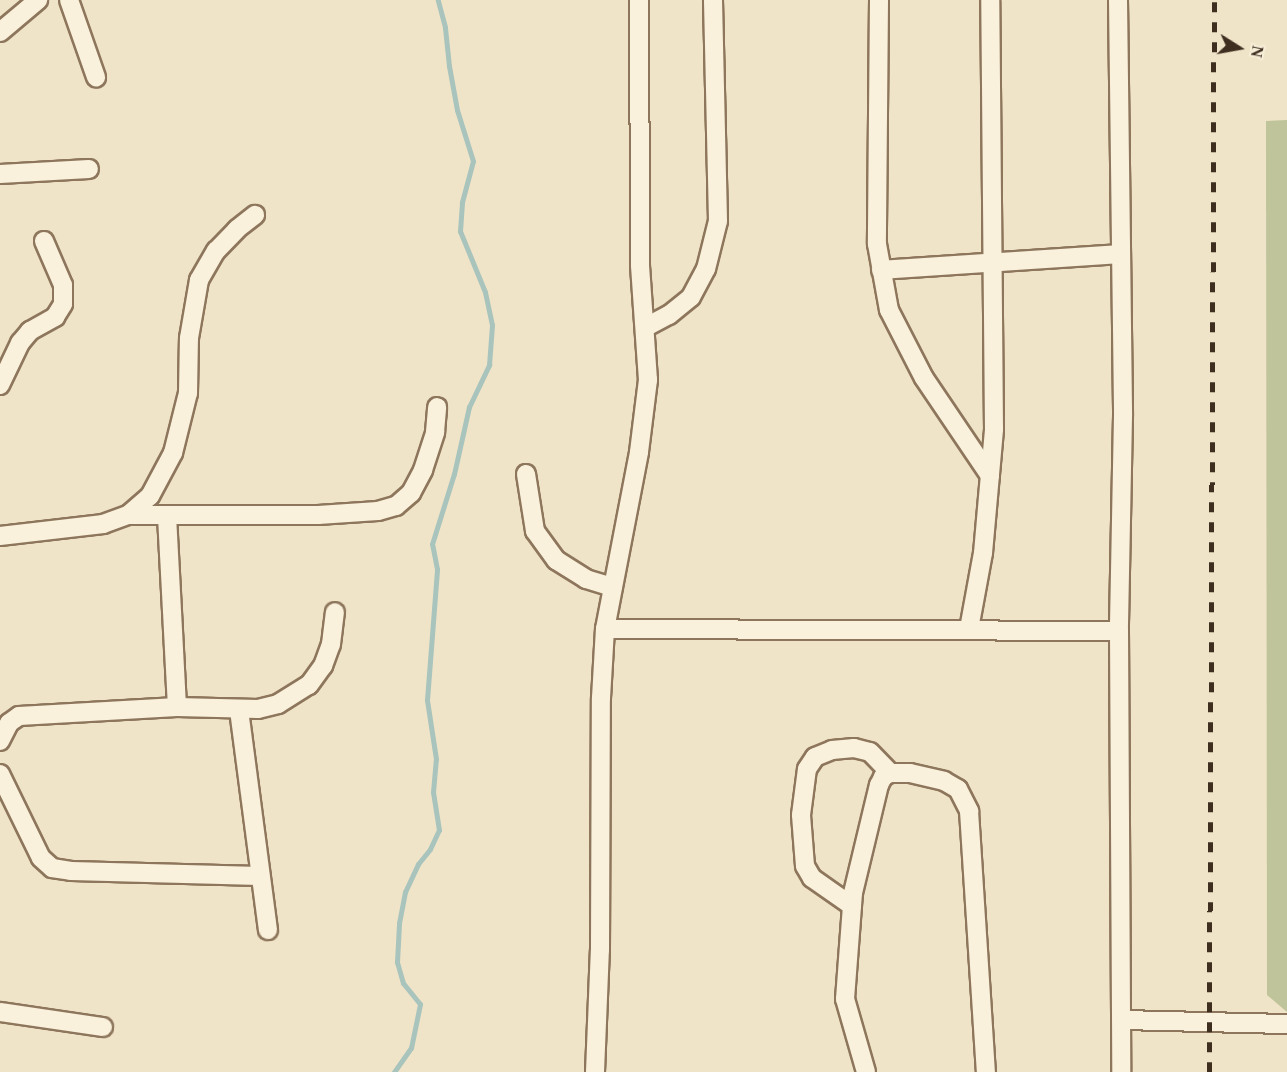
<!DOCTYPE html>
<html>
<head>
<meta charset="utf-8">
<style>
  body { margin:0 }
  #map { position:relative; width:1287px; height:1072px; overflow:hidden; background:#f0e4c8; font-family:Georgia,serif }
  div>[style] { position:absolute }
  .cemetery>* { inset:0; background:#bfc49a }
  .stream>* { height:5px; margin:-2.5px; padding:0 2.5px; transform-origin:2.5px; border-radius:2.5px; background:#a9c4bc }
  .roads { filter:drop-shadow(2px 0 #8d765c) drop-shadow(-2px 0 #8d765c) drop-shadow(0 2px #8d765c) drop-shadow(0 -2px #8d765c) }
  .minor>* { height:18px; margin:-9px; padding:0 9px; transform-origin:9px; border-radius:9px; background:#faf1dc }
  .rail>* { height:4.5px; margin-top:-2.25px; transform-origin:0; background:repeating-linear-gradient(90deg,#3d2e20 0 10px,transparent 0 20px) }
  span { translate:-50% -50%; white-space:nowrap; text-align:center; line-height:1.15; -webkit-text-stroke:4.5px #f7eed8; paint-order:stroke }
  .north { position:absolute; left:1209px; top:18px; width:60px; height:60px; -webkit-text-stroke:4px #f7eed8; paint-order:stroke; rotate:101deg; font-size:16px; font-weight:700; line-height:24px; text-align:center; color:#3d2e20 }
  .north::after { content:''; display:block; margin:auto; width:21px; height:27px; background:#3d2e20; clip-path:polygon(50% 0,100% 100%,50% 72%,0 100%) }
</style>
</head>
<body>
<div id="map">
  <div class="cemetery">
    <i style="clip-path:polygon(1287px 120px,1287px 1012px,1267px 995px,1266px 121px)"></i>
  </div>
  <div class="stream">
    <i style="left:394px;top:1072px;width:29px;rotate:-55deg"></i>
    <i style="left:411px;top:1048px;width:45px;rotate:-78.4deg"></i>
    <i style="left:420px;top:1004px;width:27px;rotate:-129deg"></i>
    <i style="left:403px;top:983px;width:22px;rotate:-106deg"></i>
    <i style="left:397px;top:962px;width:39px;rotate:-87deg"></i>
    <i style="left:399px;top:923px;width:32px;rotate:-79deg"></i>
    <i style="left:405px;top:892px;width:31px;rotate:-65deg"></i>
    <i style="left:418px;top:864px;width:19px;rotate:-51deg"></i>
    <i style="left:430px;top:849px;width:21px;rotate:-65deg"></i>
    <i style="left:439px;top:830px;width:38px;rotate:-99deg"></i>
    <i style="left:433px;top:792px;width:33px;rotate:-85deg"></i>
    <i style="left:436px;top:759px;width:60px;rotate:-98.7deg"></i>
    <i style="left:427px;top:700px;width:131px;rotate:-85.6deg"></i>
    <i style="left:437px;top:569px;width:25px;rotate:-101deg"></i>
    <i style="left:432px;top:544px;width:73px;rotate:-72.6deg"></i>
    <i style="left:454px;top:474px;width:69px;rotate:-77.4deg"></i>
    <i style="left:469px;top:407px;width:47px;rotate:-64.5deg"></i>
    <i style="left:489px;top:365px;width:40px;rotate:-85.7deg"></i>
    <i style="left:492px;top:325px;width:34px;rotate:-102deg"></i>
    <i style="left:485px;top:292px;width:66px;rotate:-112.3deg"></i>
    <i style="left:460px;top:231px;width:29px;rotate:-86deg"></i>
    <i style="left:462px;top:202px;width:42px;rotate:-75deg"></i>
    <i style="left:473px;top:161px;width:53px;rotate:-107.4deg"></i>
    <i style="left:457px;top:110px;width:45px;rotate:-100.3deg"></i>
    <i style="left:449px;top:66px;width:39px;rotate:-96deg"></i>
    <i style="left:445px;top:27px;width:28px;rotate:-105deg"></i>
  </div>
  <div class="roads">
    <div class="minor">
      <i style="left:69px;top:0;width:82px;rotate:70.7deg"></i>
      <i style="left:879px;top:0;width:244px;rotate:90.5deg"></i>
      <i style="left:877px;top:244px;width:67px;rotate:79.7deg"></i>
      <i style="left:889px;top:310px;width:76px;rotate:62.8deg"></i>
      <i style="left:924px;top:378px;width:118px;rotate:56deg"></i>
      <i style="left:1118px;top:0;width:416px;rotate:89.3deg"></i>
      <i style="left:1123px;top:416px;width:215px;rotate:91.1deg"></i>
      <i style="left:1119px;top:631px;width:441px;rotate:89.7deg"></i>
      <i style="left:0;top:32px;width:50px;rotate:-40.1deg"></i>
      <i style="left:0;top:174px;width:89px;rotate:-3.2deg"></i>
      <i style="left:881px;top:270px;width:239px;rotate:-3.8deg"></i>
      <i style="left:646px;top:327px;width:26px;rotate:-28deg"></i>
      <i style="left:669px;top:315px;width:28px;rotate:-39deg"></i>
      <i style="left:691px;top:297px;width:32px;rotate:-62deg"></i>
      <i style="left:706px;top:269px;width:49px;rotate:-76deg"></i>
      <i style="left:718px;top:221px;width:221px;rotate:-91.3deg"></i>
      <i style="left:0;top:385px;width:47px;rotate:-64.5deg"></i>
      <i style="left:20px;top:343px;width:16px;rotate:-50deg"></i>
      <i style="left:30px;top:331px;width:29px;rotate:-29deg"></i>
      <i style="left:55px;top:317px;width:15px;rotate:-58deg"></i>
      <i style="left:63px;top:304px;width:19px;rotate:-90deg"></i>
      <i style="left:63px;top:285px;width:48px;rotate:-113.4deg"></i>
      <i style="left:526px;top:474px;width:58px;rotate:81deg"></i>
      <i style="left:535px;top:531px;width:36px;rotate:54deg"></i>
      <i style="left:556px;top:560px;width:36px;rotate:32deg"></i>
      <i style="left:586px;top:579px;width:28px;rotate:17deg"></i>
      <i style="left:128px;top:515px;width:190px"></i>
      <i style="left:318px;top:515px;width:60px;rotate:-3.8deg"></i>
      <i style="left:378px;top:511px;width:19px;rotate:-16deg"></i>
      <i style="left:396px;top:506px;width:20px;rotate:-41deg"></i>
      <i style="left:411px;top:493px;width:26px;rotate:-62deg"></i>
      <i style="left:423px;top:470px;width:40px;rotate:-72deg"></i>
      <i style="left:435px;top:432px;width:25px;rotate:-85deg"></i>
      <i style="left:167px;top:516px;width:191px;rotate:87deg"></i>
      <i style="left:0;top:536px;width:104px;rotate:-6.6deg"></i>
      <i style="left:103px;top:524px;width:27px;rotate:-20deg"></i>
      <i style="left:128px;top:515px;width:29px;rotate:-41deg"></i>
      <i style="left:150px;top:496px;width:49px;rotate:-61.9deg"></i>
      <i style="left:173px;top:453px;width:62px;rotate:-76deg"></i>
      <i style="left:188px;top:393px;width:55px;rotate:-89deg"></i>
      <i style="left:189px;top:338px;width:59px;rotate:-80.2deg"></i>
      <i style="left:199px;top:280px;width:34px;rotate:-60deg"></i>
      <i style="left:216px;top:251px;width:30px;rotate:-46deg"></i>
      <i style="left:237px;top:229px;width:23px;rotate:-38deg"></i>
      <i style="left:605px;top:629px;width:514px;rotate:0.22deg"></i>
      <i style="left:969px;top:629px;width:77px;rotate:-79.6deg"></i>
      <i style="left:983px;top:553px;width:124px;rotate:-84.9deg"></i>
      <i style="left:994px;top:429px;width:429px;rotate:-90.5deg"></i>
      <i style="left:239px;top:710px;width:222px;rotate:82.5deg"></i>
      <i style="left:0;top:741px;width:20px;rotate:-63deg"></i>
      <i style="left:9px;top:723px;width:12px;rotate:-35deg"></i>
      <i style="left:19px;top:716px;width:158px;rotate:-3.3deg"></i>
      <i style="left:177px;top:707px;width:81px;rotate:1.4deg"></i>
      <i style="left:258px;top:709px;width:21px;rotate:-14deg"></i>
      <i style="left:278px;top:704px;width:36px;rotate:-32deg"></i>
      <i style="left:309px;top:685px;width:24px;rotate:-54deg"></i>
      <i style="left:323px;top:666px;width:23px;rotate:-70deg"></i>
      <i style="left:331px;top:644px;width:32px;rotate:-83deg"></i>
      <i style="left:0;top:774px;width:93px;rotate:64deg"></i>
      <i style="left:41px;top:858px;width:15px;rotate:42deg"></i>
      <i style="left:52px;top:868px;width:19px;rotate:9deg"></i>
      <i style="left:71px;top:871px;width:189px;rotate:1.5deg"></i>
      <i style="left:852px;top:906px;width:49px;rotate:-145deg"></i>
      <i style="left:812px;top:878px;width:14px;rotate:-120deg"></i>
      <i style="left:805px;top:866px;width:51px;rotate:-94.5deg"></i>
      <i style="left:801px;top:815px;width:46px;rotate:-82.6deg"></i>
      <i style="left:807px;top:769px;width:14px;rotate:-56deg"></i>
      <i style="left:815px;top:757px;width:18px;rotate:-22deg"></i>
      <i style="left:832px;top:750px;width:22px;rotate:-5deg"></i>
      <i style="left:854px;top:748px;width:16px;rotate:14deg"></i>
      <i style="left:870px;top:752px;width:29px;rotate:46deg"></i>
      <i style="left:0;top:1012px;width:104px;rotate:8.3deg"></i>
      <i style="left:1122px;top:1020px;width:165px;rotate:1.4deg"></i>
      <i style="left:595px;top:1072px;width:122px;rotate:-87.7deg"></i>
      <i style="left:600px;top:950px;width:252px;rotate:-89.8deg"></i>
      <i style="left:601px;top:698px;width:69px;rotate:-86.7deg"></i>
      <i style="left:605px;top:629px;width:180px;rotate:-79.1deg"></i>
      <i style="left:639px;top:452px;width:73px;rotate:-82.9deg"></i>
      <i style="left:648px;top:380px;width:115px;rotate:-94deg"></i>
      <i style="left:640px;top:265px;width:265px;rotate:-90.2deg"></i>
      <i style="left:866px;top:1072px;width:76px;rotate:-106deg"></i>
      <i style="left:845px;top:999px;width:106px;rotate:-85.7deg"></i>
      <i style="left:853px;top:893px;width:111px;rotate:-76.5deg"></i>
      <i style="left:879px;top:785px;width:9px;rotate:-63deg"></i>
      <i style="left:883px;top:777px;width:8px;rotate:-30deg"></i>
      <i style="left:890px;top:773px;width:20px"></i>
      <i style="left:910px;top:773px;width:35px;rotate:13deg"></i>
      <i style="left:944px;top:781px;width:16px;rotate:30deg"></i>
      <i style="left:958px;top:789px;width:25px;rotate:63deg"></i>
      <i style="left:969px;top:811px;width:262px;rotate:86.3deg"></i>
    </div>
  </div>
  <div class="rail">
    <i style="left:1209px;top:1072px;width:1072px;rotate:-89.73deg"></i>
  </div>
  <div class="north">N</div>
</div>
</body>
</html>
